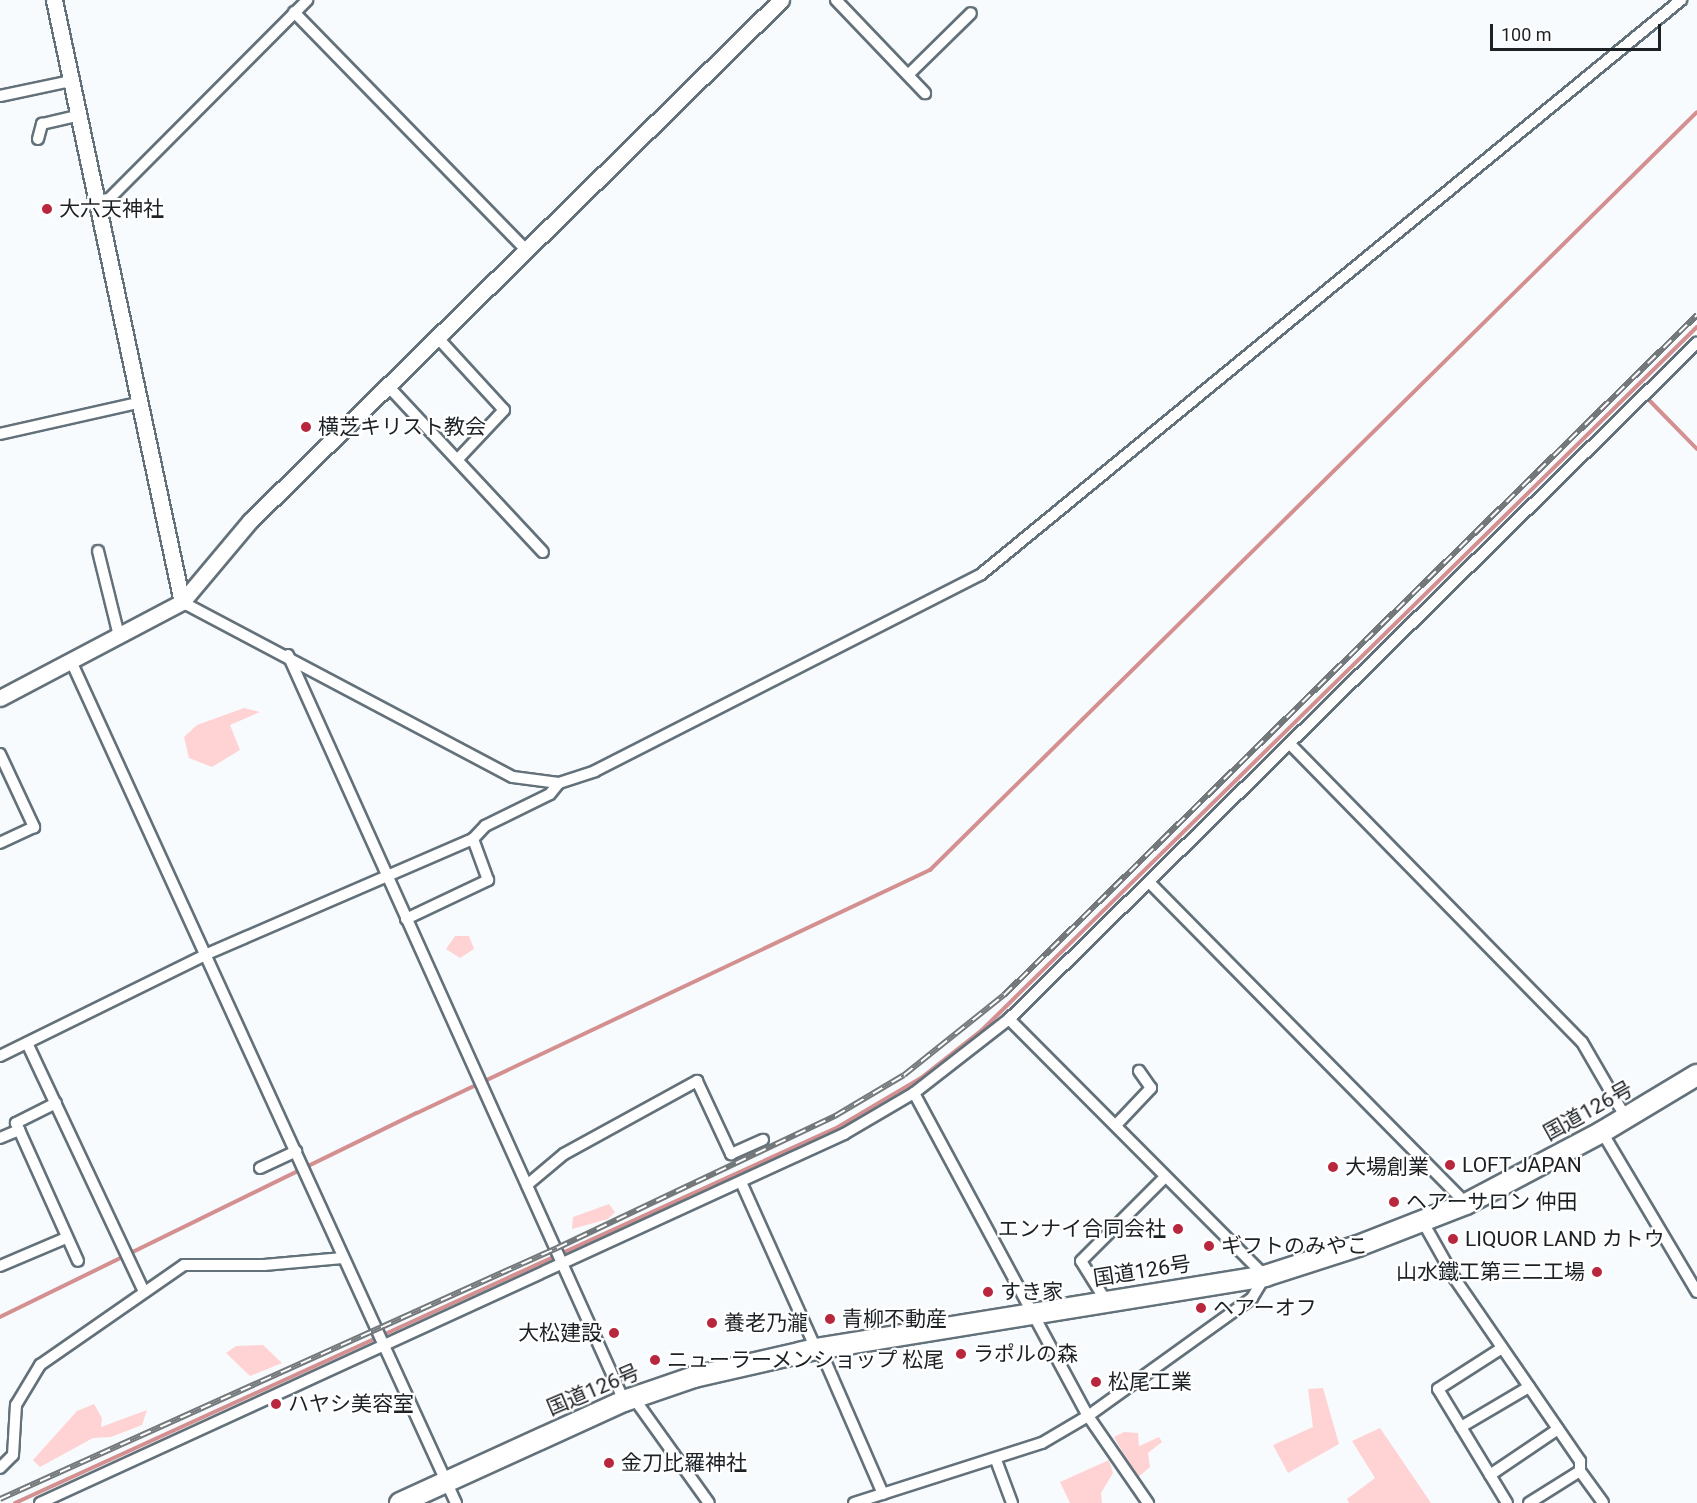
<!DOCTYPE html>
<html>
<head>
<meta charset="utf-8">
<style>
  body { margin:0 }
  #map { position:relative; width:1697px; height:1503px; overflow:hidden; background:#f8fbfd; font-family:Roboto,"Noto Sans JP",sans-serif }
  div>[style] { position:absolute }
  .green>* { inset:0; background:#ffd3d3 }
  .stream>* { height:4px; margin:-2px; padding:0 2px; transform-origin:2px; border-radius:2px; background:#d49091 }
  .roads { filter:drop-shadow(2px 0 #63717a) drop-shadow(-2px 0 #63717a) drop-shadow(0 2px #63717a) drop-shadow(0 -2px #63717a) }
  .street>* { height:10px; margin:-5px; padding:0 5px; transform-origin:5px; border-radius:5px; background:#fff }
  .secondary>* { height:15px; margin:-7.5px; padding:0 7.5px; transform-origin:7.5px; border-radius:7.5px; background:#fff }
  .highway>* { height:20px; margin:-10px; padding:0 10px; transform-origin:10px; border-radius:10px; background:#fff }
  .rail>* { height:6px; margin-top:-3px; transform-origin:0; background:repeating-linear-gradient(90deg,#fff 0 11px,#73787b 0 22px); box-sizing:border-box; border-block:2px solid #73787b }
  .dots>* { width:16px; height:16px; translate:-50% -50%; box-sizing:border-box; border:3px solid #fff; border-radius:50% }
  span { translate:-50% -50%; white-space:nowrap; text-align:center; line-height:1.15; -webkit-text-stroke:4.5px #fff; paint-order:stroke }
  .poi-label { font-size:21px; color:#1b2125 }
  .left { translate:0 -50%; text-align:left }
  .right { translate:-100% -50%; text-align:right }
  .street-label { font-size:21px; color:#1b2125 }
  .scale { position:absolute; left:1490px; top:24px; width:171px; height:27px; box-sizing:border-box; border:3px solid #1b2125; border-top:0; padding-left:8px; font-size:18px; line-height:21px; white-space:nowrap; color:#1b2125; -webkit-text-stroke:4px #fff; paint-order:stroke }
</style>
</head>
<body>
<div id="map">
  <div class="green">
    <i style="clip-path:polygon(244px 708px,260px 712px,230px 725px,240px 750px,212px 767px,189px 758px,184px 737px,197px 725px)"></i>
    <i style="clip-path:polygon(455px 936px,469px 936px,474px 949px,460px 958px,446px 949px)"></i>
    <i style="clip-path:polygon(609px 1204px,615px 1212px,608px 1219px,572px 1229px,573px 1217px)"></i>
    <i style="clip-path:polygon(263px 1345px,282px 1363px,250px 1376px,226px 1353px,236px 1346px)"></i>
    <i style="clip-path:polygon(1323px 1388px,1339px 1444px,1288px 1473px,1273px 1445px,1313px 1427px,1308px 1389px)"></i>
    <i style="clip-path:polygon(94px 1404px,102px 1418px,101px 1427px,147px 1410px,142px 1425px,111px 1437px,93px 1438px,40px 1467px,33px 1460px,77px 1411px)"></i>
    <i style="clip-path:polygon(1380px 1428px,1431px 1503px,1349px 1503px,1347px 1499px,1375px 1478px,1352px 1441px)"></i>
    <i style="clip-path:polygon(1124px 1432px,1138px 1433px,1139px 1446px,1159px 1437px,1162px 1442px,1148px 1453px,1150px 1467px,1137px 1478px,1114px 1437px)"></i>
    <i style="clip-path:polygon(1109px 1460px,1113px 1473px,1101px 1493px,1102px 1503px,1070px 1503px,1060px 1482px)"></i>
  </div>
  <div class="stream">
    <i style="left:1650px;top:401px;width:67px;rotate:45.6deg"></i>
    <i style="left:0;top:1317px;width:464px;rotate:-26.1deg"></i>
    <i style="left:417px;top:1113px;width:568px;rotate:-25.35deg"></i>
    <i style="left:930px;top:870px;width:1078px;rotate:-44.66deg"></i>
    <i style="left:15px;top:1503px;width:905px;rotate:-24.55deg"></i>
    <i style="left:838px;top:1127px;width:96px;rotate:-30.6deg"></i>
    <i style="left:921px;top:1078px;width:78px;rotate:-38.2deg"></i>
    <i style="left:982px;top:1030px;width:1003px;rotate:-44.52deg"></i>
  </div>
  <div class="roads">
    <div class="street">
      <i style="left:836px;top:0;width:129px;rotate:46.3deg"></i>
      <i style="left:294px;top:12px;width:332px;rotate:45.7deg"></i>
      <i style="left:908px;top:75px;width:88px;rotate:-44.5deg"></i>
      <i style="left:0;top:96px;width:73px;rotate:-11.9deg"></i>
      <i style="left:38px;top:139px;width:16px;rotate:-75deg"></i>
      <i style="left:42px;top:124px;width:37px;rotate:-13deg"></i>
      <i style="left:96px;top:201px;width:13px;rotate:-9deg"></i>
      <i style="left:109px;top:199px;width:281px;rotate:-45.1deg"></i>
      <i style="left:437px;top:337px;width:99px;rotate:47.5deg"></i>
      <i style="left:504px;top:410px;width:67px;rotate:133.2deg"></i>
      <i style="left:388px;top:386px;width:227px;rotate:47deg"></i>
      <i style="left:0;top:434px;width:141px;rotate:-12.7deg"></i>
      <i style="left:98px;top:551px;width:88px;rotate:76.1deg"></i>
      <i style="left:182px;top:602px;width:374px;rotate:27.9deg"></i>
      <i style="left:513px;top:777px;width:46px;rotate:7.4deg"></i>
      <i style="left:559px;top:783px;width:38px;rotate:-18deg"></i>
      <i style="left:595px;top:771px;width:432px;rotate:-27deg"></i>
      <i style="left:980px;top:575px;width:907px;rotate:-39.36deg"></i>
      <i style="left:288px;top:655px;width:818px;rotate:65.75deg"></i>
      <i style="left:71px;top:661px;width:926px;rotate:65.43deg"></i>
      <i style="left:1290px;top:744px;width:417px;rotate:45.6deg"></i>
      <i style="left:1582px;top:1042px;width:88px;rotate:59.9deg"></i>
      <i style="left:0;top:754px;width:81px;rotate:65deg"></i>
      <i style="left:34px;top:827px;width:38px;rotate:155deg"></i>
      <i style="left:1149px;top:882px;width:452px;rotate:45.4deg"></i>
      <i style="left:406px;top:919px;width:91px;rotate:-25.4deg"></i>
      <i style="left:488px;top:880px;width:44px;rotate:-110.1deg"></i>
      <i style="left:27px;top:1043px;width:275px;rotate:64.8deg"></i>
      <i style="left:0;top:1056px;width:231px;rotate:-26.2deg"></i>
      <i style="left:207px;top:954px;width:290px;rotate:-23.4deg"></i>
      <i style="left:473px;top:839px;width:18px;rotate:-47deg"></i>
      <i style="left:485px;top:826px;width:72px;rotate:-26.2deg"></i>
      <i style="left:550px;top:794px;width:14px;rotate:-51deg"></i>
      <i style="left:914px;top:1093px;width:367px;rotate:61.7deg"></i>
      <i style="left:1088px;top:1416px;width:106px;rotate:55.4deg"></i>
      <i style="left:56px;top:1103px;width:45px;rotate:153.4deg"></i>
      <i style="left:16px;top:1123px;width:151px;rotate:65.8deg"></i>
      <i style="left:1116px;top:1125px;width:51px;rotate:-46.6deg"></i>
      <i style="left:1151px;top:1088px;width:21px;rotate:-125deg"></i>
      <i style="left:1602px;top:1132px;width:186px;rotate:59.3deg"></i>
      <i style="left:0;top:1138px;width:21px;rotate:-23deg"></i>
      <i style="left:260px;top:1168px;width:40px;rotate:-25deg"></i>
      <i style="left:741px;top:1182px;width:183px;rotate:65.8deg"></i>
      <i style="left:527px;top:1185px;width:48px;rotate:-40deg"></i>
      <i style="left:564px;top:1154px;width:152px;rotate:-28.8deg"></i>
      <i style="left:697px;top:1081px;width:81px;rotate:65deg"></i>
      <i style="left:731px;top:1154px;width:35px;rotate:-24deg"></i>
      <i style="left:1424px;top:1224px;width:63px;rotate:60.6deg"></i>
      <i style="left:1455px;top:1279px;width:221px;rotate:55.5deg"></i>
      <i style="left:1580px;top:1461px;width:10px;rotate:90deg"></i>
      <i style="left:1580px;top:1471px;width:39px;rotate:54deg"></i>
      <i style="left:0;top:1266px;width:72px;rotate:-23deg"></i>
      <i style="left:1106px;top:1301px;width:47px;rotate:-122deg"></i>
      <i style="left:1081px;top:1261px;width:119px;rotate:-45deg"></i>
      <i style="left:1502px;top:1348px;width:76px;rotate:147.4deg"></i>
      <i style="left:1438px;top:1389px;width:133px;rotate:58.8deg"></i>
      <i style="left:820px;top:1349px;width:158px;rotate:66.5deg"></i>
      <i style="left:633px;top:1397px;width:130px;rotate:54.4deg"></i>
      <i style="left:1461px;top:1427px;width:79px;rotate:-30.5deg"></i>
      <i style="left:996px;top:1460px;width:46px;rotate:69.6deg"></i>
      <i style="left:0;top:1468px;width:18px;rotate:-45deg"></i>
      <i style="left:13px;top:1455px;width:50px;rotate:-86.6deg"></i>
      <i style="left:16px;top:1405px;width:47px;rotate:-59deg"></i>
      <i style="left:40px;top:1365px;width:175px;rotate:-34.8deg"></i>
      <i style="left:184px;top:1265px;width:80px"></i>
      <i style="left:264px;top:1265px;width:79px;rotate:-5.1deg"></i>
      <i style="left:1490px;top:1475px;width:82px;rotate:-34.1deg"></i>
      <i style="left:40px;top:1503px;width:885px;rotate:-24.65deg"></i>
      <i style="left:844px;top:1134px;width:81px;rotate:-30.4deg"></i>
      <i style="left:914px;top:1093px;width:120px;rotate:-37.9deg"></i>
      <i style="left:1009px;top:1019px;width:965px;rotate:-44.5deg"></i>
      <i style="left:854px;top:1503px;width:197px;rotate:-17.7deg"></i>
      <i style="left:1042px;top:1443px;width:53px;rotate:-30.4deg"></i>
      <i style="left:1088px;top:1416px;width:202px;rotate:-35.7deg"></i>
      <i style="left:1252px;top:1298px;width:26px;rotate:-59deg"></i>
      <i style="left:1265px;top:1276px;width:363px;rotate:-134.9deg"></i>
      <i style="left:1529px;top:1503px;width:60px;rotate:-32.1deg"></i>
    </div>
    <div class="secondary">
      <i style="left:54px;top:0;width:615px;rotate:78deg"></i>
      <i style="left:0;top:698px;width:206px;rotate:-27.8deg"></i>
      <i style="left:182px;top:602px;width:106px;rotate:-50deg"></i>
      <i style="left:250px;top:521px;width:744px;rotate:-44.46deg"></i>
    </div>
    <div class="highway">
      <i style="left:400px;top:1503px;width:246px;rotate:-24.5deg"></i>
      <i style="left:624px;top:1401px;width:74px;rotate:-18.9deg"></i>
      <i style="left:694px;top:1377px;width:125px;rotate:-12.9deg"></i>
      <i style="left:816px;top:1349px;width:455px;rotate:-9.2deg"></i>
      <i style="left:1265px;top:1276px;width:98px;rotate:-17.9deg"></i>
      <i style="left:1358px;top:1246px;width:116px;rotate:-21.3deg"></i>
      <i style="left:1466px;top:1204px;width:154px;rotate:-27.9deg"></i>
      <i style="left:1602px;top:1132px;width:111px;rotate:-31deg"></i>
    </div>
  </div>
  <div class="rail">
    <i style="left:0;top:1499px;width:611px;rotate:-24.26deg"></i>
    <i style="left:557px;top:1248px;width:308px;rotate:-25.4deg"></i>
    <i style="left:835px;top:1116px;width:80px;rotate:-30.7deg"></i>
    <i style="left:904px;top:1075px;width:128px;rotate:-38.7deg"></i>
    <i style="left:1004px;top:995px;width:971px;rotate:-44.46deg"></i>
  </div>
  <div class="dots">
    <i style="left:47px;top:209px;background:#b8273e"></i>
    <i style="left:306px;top:427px;background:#b8273e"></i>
    <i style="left:1450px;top:1165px;background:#b8273e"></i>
    <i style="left:1333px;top:1167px;background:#b8273e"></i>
    <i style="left:1394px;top:1202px;background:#b8273e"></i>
    <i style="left:1178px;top:1229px;background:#b8273e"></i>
    <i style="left:1453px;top:1239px;background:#b8273e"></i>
    <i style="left:1209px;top:1246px;background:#b8273e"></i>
    <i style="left:1597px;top:1272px;background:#b8273e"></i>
    <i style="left:988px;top:1292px;background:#b8273e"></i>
    <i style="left:1201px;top:1308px;background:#b8273e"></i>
    <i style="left:830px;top:1319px;background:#b8273e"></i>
    <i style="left:712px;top:1323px;background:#b8273e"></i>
    <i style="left:614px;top:1333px;background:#b8273e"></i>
    <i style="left:961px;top:1354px;background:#b8273e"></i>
    <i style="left:655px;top:1360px;background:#b8273e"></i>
    <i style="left:1096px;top:1382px;background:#b8273e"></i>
    <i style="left:276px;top:1404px;background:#b8273e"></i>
    <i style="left:609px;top:1463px;background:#b8273e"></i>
  </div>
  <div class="poi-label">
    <span class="left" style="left:59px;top:209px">大六天神社</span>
    <span class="left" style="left:318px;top:427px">横芝キリスト教会</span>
    <span class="left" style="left:1462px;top:1165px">LOFT JAPAN</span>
    <span class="left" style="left:1345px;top:1167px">大場創業</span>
    <span class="left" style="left:1406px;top:1202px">ヘアーサロン 仲田</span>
    <span class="right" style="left:1166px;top:1229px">エンナイ合同会社</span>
    <span class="left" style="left:1465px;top:1239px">LIQUOR LAND カトウ</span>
    <span class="left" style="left:1221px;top:1246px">ギフトのみやこ</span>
    <span class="right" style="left:1585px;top:1272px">山水鐵工第三二工場</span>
    <span class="left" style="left:1000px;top:1292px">すき家</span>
    <span class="left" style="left:1213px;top:1308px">ヘアーオフ</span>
    <span class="left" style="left:842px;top:1319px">青柳不動産</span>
    <span class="left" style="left:724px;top:1323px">養老乃瀧</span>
    <span class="right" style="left:602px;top:1333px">大松建設</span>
    <span class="left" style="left:973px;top:1354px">ラポルの森</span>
    <span class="left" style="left:667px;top:1360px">ニューラーメンショップ 松尾</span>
    <span class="left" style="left:1108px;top:1382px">松尾工業</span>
    <span class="left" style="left:288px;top:1404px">ハヤシ美容室</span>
    <span class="left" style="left:621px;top:1463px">金刀比羅神社</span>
  </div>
  <div class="street-label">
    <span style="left:1588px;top:1111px;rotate:-29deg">国道126号</span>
    <span style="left:1142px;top:1271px;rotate:-9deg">国道126号</span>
    <span style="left:593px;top:1390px;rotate:-23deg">国道126号</span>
  </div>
  <div class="scale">100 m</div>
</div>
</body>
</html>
